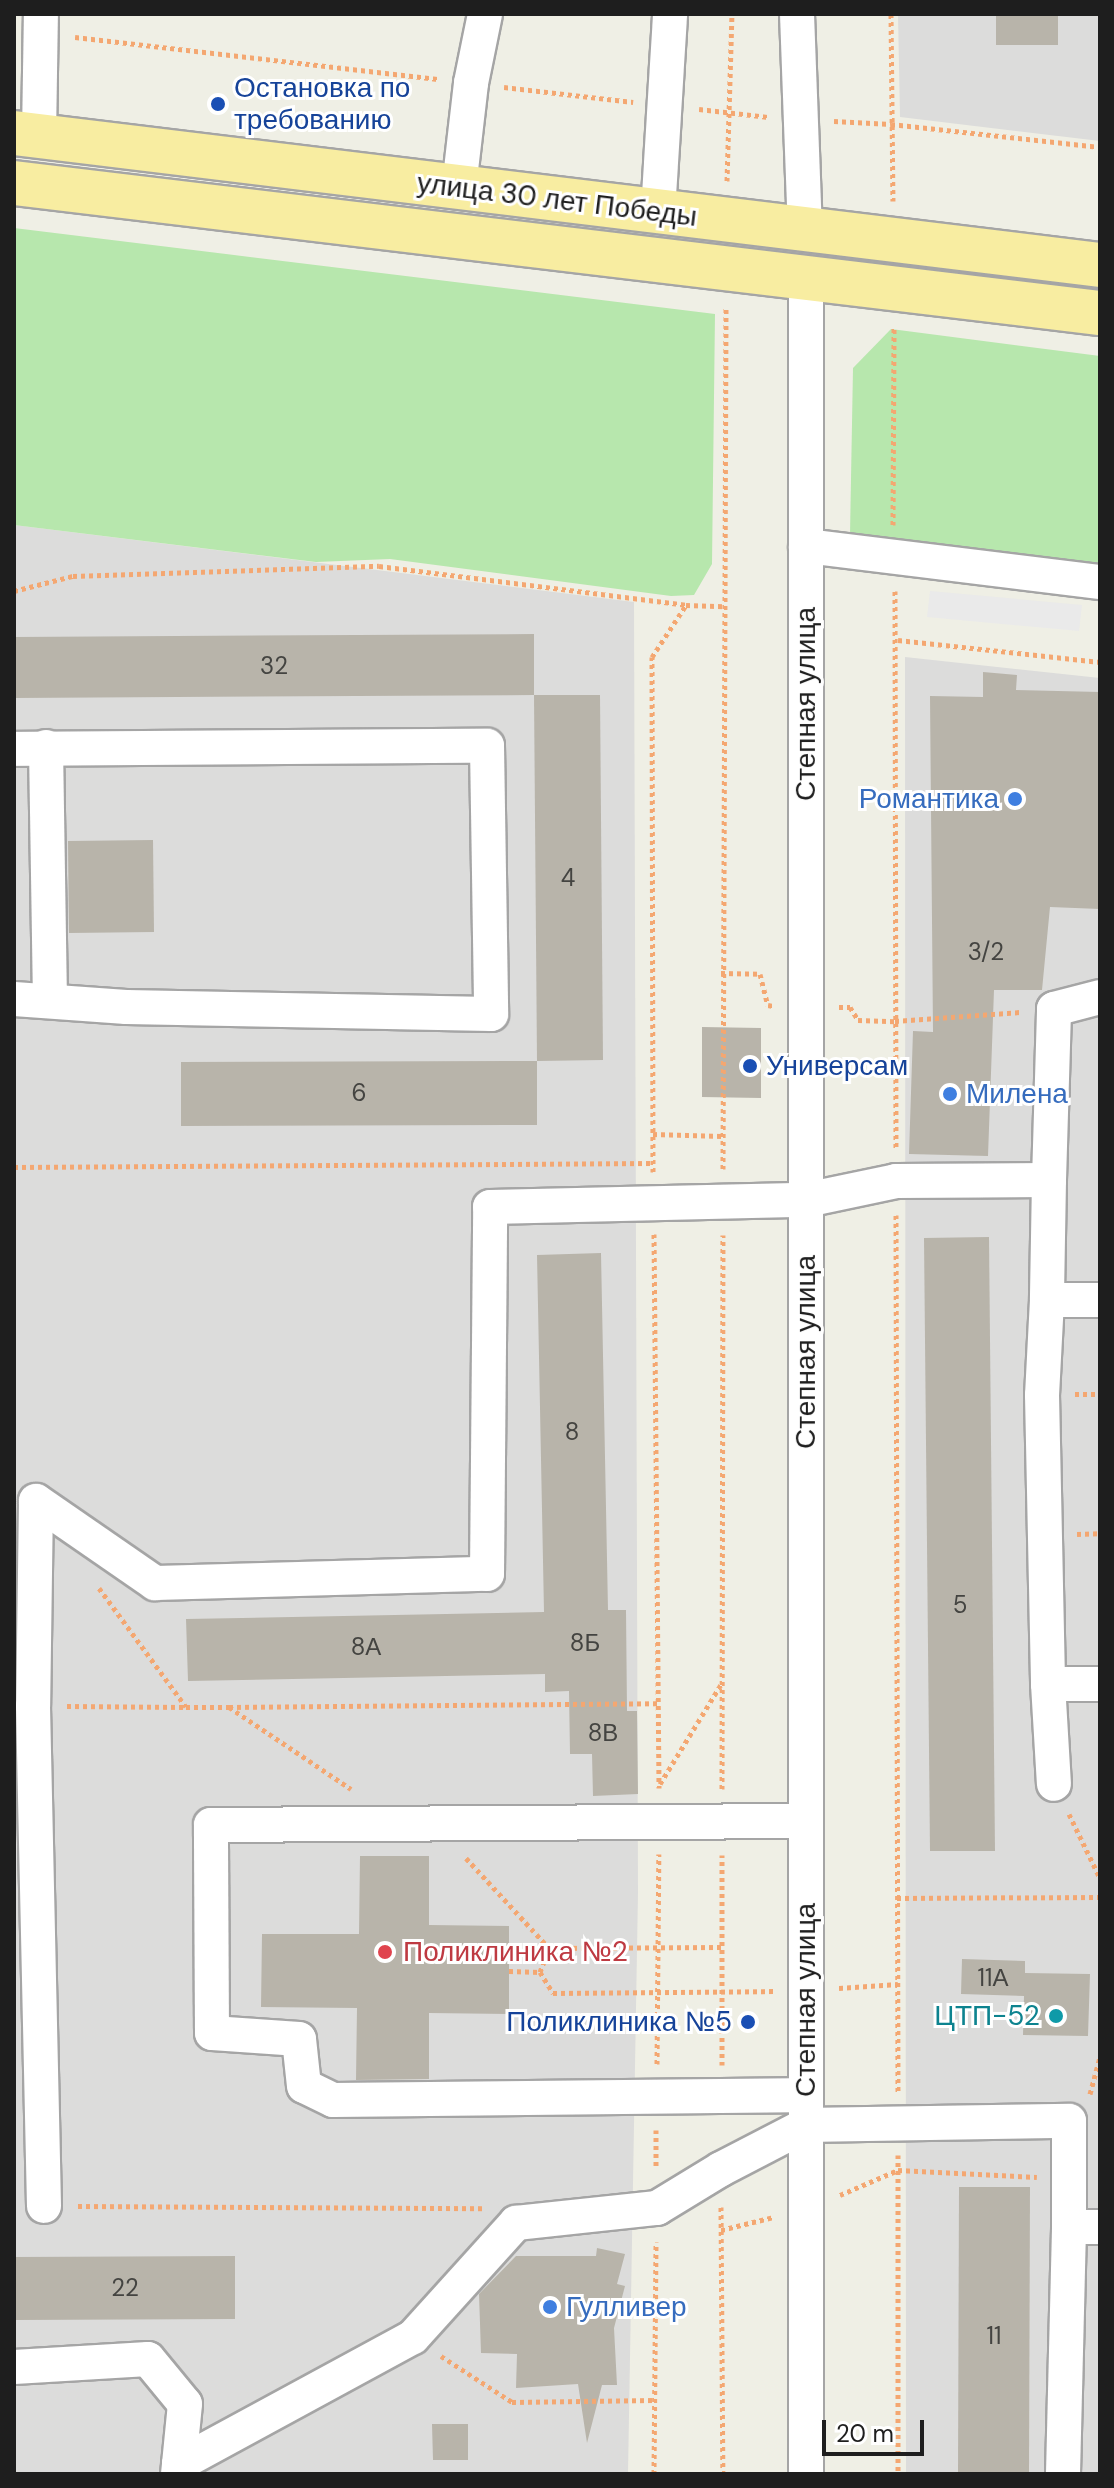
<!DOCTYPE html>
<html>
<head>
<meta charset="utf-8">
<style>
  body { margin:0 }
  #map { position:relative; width:1114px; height:2488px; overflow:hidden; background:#efefe5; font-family:"DM Sans",sans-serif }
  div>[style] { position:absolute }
  .residential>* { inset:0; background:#dcdcdb }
  .grass>* { inset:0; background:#b7e7ad }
  .parking>* { inset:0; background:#eaeaea }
  .building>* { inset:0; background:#b8b4aa }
  .path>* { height:5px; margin-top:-2.5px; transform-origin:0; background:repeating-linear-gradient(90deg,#f4a771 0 4px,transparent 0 8px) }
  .roads { filter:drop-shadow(2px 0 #a5a5a5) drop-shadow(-2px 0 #a5a5a5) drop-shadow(0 2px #a5a5a5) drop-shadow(0 -2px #a5a5a5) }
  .minor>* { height:34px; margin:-17px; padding:0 17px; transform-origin:17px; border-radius:17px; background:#fff }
  .major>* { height:44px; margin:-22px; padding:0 22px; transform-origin:22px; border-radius:22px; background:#f8eda1 }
  .dots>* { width:22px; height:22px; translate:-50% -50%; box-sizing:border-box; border:4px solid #fff; border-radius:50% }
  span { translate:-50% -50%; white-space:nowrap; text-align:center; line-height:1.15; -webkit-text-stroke:6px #fff; paint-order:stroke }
  .number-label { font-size:24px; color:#444441 }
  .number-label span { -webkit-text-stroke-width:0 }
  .transit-label { font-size:28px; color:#164399 }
  .left { translate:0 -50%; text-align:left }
  .right { translate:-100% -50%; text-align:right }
  .street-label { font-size:28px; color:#1e1e1e }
  .shop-label { font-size:28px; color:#366cbe }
  .health-label { font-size:28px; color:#be3a42 }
  .culture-label { font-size:28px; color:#0d838f }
  .frame { position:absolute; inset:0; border:16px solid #1e1e1e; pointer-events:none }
  .scale { position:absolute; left:822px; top:2420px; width:102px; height:36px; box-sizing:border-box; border:4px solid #1e1e1e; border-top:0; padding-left:10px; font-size:24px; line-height:28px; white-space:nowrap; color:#1e1e1e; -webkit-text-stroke:6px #fff; paint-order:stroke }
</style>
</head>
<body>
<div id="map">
  <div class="residential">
    <i style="clip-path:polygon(898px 14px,1100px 14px,1100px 141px,900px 117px)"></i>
    <i style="clip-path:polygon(14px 525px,634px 602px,638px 1892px,628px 2474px,14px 2474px)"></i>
    <i style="clip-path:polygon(905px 657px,1100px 678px,1100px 2474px,906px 2474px)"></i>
  </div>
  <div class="grass">
    <i style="clip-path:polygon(14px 228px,715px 314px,712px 564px,694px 595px,671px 596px,390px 559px,316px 562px,14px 525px)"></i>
    <i style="clip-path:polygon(891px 329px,1100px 356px,1100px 566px,850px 535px,853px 368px)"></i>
  </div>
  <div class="parking">
    <i style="clip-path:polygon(930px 591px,1082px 605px,1079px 631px,927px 617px)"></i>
  </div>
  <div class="building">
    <i style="clip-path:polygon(996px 14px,1058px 14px,1058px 45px,996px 45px)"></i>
    <i style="clip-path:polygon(534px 634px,534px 695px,14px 698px,14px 637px)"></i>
    <i style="clip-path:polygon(983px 672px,1017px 675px,1016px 690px,1100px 692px,1100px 909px,1050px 907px,1042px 990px,994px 990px,988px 1156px,909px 1154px,913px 1031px,933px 1032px,930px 696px,983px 697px)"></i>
    <i style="clip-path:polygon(534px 695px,600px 695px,603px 1060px,537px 1061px)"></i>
    <i style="clip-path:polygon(153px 840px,154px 932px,69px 933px,68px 841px)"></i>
    <i style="clip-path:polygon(702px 1027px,761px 1028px,761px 1098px,702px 1097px)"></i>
    <i style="clip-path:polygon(537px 1061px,537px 1125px,181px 1126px,181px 1062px)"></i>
    <i style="clip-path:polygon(989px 1237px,995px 1851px,930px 1851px,924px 1238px)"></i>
    <i style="clip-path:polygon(601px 1253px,608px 1610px,626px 1610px,627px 1711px,637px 1711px,638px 1794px,593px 1796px,592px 1754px,570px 1754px,569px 1691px,545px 1692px,545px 1674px,188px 1681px,186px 1619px,544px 1612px,537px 1255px)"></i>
    <i style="clip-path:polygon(360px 1856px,429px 1856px,429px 1925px,509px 1926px,509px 2014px,429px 2013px,429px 2079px,356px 2080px,357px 2008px,261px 2007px,262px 1934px,359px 1934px)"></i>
    <i style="clip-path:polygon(962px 1959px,1025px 1961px,1025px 1973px,1090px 1974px,1088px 2036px,1023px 2035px,1024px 1996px,961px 1994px)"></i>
    <i style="clip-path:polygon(959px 2187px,1030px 2187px,1029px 2474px,958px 2474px)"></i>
    <i style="clip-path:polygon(597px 2248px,625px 2254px,617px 2284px,625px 2286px,614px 2328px,617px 2385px,602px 2385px,587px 2443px,578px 2384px,516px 2388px,517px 2354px,481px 2353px,479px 2294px,516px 2256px,596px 2256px)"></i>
    <i style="clip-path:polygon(235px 2256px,235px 2319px,14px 2320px,14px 2257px)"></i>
    <i style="clip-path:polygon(432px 2424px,468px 2424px,468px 2460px,433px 2460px)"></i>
  </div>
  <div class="path">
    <i style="left:891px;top:14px;width:187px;rotate:89.4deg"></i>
    <i style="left:75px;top:37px;width:365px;rotate:6.6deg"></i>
    <i style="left:504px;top:87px;width:130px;rotate:6.6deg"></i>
    <i style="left:699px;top:109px;width:69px;rotate:6.6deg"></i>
    <i style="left:834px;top:121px;width:57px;rotate:3deg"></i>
    <i style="left:891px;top:124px;width:210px;rotate:6.3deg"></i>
    <i style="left:727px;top:181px;width:167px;rotate:-88.3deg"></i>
    <i style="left:893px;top:525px;width:198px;rotate:-89.7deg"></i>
    <i style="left:14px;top:591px;width:61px;rotate:-14.3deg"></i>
    <i style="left:73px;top:576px;width:306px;rotate:-1.9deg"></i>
    <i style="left:379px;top:566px;width:309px;rotate:7.2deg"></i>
    <i style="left:895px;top:591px;width:558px;rotate:89.9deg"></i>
    <i style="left:898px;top:640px;width:203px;rotate:6.2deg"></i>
    <i style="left:721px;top:973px;width:39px;rotate:1deg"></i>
    <i style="left:760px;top:974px;width:32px;rotate:76deg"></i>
    <i style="left:768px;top:1005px;width:5px;rotate:11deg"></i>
    <i style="left:839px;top:1007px;width:11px"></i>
    <i style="left:850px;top:1007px;width:15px;rotate:58deg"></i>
    <i style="left:858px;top:1020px;width:37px;rotate:2deg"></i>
    <i style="left:895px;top:1021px;width:126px;rotate:-4.1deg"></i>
    <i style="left:653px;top:1134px;width:69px;rotate:1.7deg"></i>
    <i style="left:14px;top:1167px;width:639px;rotate:-0.36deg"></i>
    <i style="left:723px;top:1169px;width:862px;rotate:-89.8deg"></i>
    <i style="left:653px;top:1172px;width:515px;rotate:-90.11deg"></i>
    <i style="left:652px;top:657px;width:62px;rotate:-56.8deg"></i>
    <i style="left:686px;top:605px;width:38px;rotate:2deg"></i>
    <i style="left:896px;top:1215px;width:878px;rotate:89.87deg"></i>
    <i style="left:654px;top:1234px;width:554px;rotate:89.48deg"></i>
    <i style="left:1075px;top:1394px;width:25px"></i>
    <i style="left:1077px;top:1534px;width:23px;rotate:-2deg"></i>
    <i style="left:99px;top:1588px;width:147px;rotate:53.8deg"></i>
    <i style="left:186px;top:1707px;width:43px"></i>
    <i style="left:229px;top:1707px;width:147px;rotate:33.9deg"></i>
    <i style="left:67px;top:1706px;width:118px;rotate:0.5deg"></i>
    <i style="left:229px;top:1707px;width:431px;rotate:-0.5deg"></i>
    <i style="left:660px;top:1784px;width:119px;rotate:-58.5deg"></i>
    <i style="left:722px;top:1789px;width:554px;rotate:-89.9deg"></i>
    <i style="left:1069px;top:1814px;width:71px;rotate:64.2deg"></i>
    <i style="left:466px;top:1858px;width:122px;rotate:47.3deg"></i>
    <i style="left:897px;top:1898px;width:203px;rotate:-0.3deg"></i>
    <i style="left:509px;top:1971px;width:31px;rotate:2deg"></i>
    <i style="left:540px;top:1972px;width:25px;rotate:58deg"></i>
    <i style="left:553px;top:1993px;width:220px;rotate:-0.5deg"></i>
    <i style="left:540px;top:1972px;width:26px;rotate:-69deg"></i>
    <i style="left:549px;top:1948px;width:173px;rotate:-0.3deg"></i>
    <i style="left:839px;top:1988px;width:59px;rotate:-3.9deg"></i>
    <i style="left:657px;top:2064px;width:210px;rotate:-89.5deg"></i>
    <i style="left:722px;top:2065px;width:210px;rotate:-90deg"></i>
    <i style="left:1090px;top:2094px;width:38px;rotate:-75deg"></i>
    <i style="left:656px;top:2130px;width:38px;rotate:90deg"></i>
    <i style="left:898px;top:2155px;width:319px;rotate:90deg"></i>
    <i style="left:840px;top:2195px;width:63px;rotate:-23.3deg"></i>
    <i style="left:898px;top:2170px;width:139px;rotate:2.9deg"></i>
    <i style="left:78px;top:2206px;width:406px;rotate:0.3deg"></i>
    <i style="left:721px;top:2207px;width:267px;rotate:89.6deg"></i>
    <i style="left:721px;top:2230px;width:55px;rotate:-13.8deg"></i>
    <i style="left:441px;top:2356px;width:85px;rotate:32.9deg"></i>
    <i style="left:512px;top:2402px;width:143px;rotate:-0.8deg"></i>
    <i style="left:654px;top:2474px;width:232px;rotate:-89.5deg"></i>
  </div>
  <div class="roads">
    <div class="minor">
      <i style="left:797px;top:14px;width:216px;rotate:87.9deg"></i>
      <i style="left:39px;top:136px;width:122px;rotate:-89.1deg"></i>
      <i style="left:459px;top:187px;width:105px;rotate:-83.4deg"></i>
      <i style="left:471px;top:83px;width:70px;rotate:-78.5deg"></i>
      <i style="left:658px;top:212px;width:198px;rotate:-86.5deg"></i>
      <i style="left:806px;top:546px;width:296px;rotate:7deg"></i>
      <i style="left:46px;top:747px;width:253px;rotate:89.1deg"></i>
      <i style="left:14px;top:749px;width:473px;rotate:-0.4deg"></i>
      <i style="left:487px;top:746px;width:268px;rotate:89.1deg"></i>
      <i style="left:491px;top:1014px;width:365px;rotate:-178.9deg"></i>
      <i style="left:126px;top:1007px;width:112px;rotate:-175.9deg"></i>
      <i style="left:1049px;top:1180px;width:171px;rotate:-88.3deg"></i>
      <i style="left:1054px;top:1009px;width:48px;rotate:-14.6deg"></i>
      <i style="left:1047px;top:1300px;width:95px;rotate:93deg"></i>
      <i style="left:1042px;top:1395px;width:289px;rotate:88.8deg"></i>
      <i style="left:1048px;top:1684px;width:52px"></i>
      <i style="left:36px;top:1501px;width:145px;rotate:34.6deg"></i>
      <i style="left:155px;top:1583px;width:332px;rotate:-1.6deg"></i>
      <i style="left:487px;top:1574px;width:367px;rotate:-89.5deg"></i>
      <i style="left:490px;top:1207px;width:316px;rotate:-1.3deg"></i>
      <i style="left:806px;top:1200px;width:92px;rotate:-11.9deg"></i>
      <i style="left:896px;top:1181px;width:153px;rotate:-0.4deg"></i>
      <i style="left:1049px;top:1180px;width:120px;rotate:91deg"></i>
      <i style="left:1047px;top:1300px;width:53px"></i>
      <i style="left:36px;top:1501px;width:205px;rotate:90.8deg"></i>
      <i style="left:33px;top:1706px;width:500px;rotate:88.74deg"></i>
      <i style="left:1048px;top:1684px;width:100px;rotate:86.6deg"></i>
      <i style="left:806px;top:2095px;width:473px;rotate:179.4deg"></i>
      <i style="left:333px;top:2100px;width:32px;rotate:-154deg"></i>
      <i style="left:304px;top:2086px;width:47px;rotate:-96.1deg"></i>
      <i style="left:299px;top:2039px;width:87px;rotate:-176.1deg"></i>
      <i style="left:212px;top:2033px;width:208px;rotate:-90.3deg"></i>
      <i style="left:211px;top:1825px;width:595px;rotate:-0.39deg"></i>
      <i style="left:14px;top:2367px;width:134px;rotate:-3.4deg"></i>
      <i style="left:148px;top:2359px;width:58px;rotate:50.6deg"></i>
      <i style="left:185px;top:2404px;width:60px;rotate:95.7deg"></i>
      <i style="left:178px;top:2474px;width:10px;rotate:-84deg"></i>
      <i style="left:179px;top:2464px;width:266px;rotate:-28.5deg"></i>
      <i style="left:413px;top:2337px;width:154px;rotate:-47.9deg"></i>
      <i style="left:516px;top:2223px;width:142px;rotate:-6.1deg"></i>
      <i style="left:657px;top:2208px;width:75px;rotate:-31.4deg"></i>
      <i style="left:721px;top:2169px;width:96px;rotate:-27.4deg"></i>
      <i style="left:806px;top:2125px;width:263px;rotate:-0.9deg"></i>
      <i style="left:1069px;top:2121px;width:106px;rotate:90deg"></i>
      <i style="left:1069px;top:2227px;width:31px"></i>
      <i style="left:806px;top:2474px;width:2194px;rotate:-90deg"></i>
      <i style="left:1063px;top:2474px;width:247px;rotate:-88.6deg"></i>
    </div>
    <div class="major">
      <i style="left:14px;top:133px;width:1094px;rotate:6.93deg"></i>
      <i style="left:14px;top:183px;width:1094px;rotate:6.83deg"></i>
    </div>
  </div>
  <div class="dots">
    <i style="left:218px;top:104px;background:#1a4fb4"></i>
    <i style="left:1015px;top:799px;background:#3f7fe0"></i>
    <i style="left:750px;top:1066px;background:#1a4fb4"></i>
    <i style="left:950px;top:1094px;background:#3f7fe0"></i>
    <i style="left:385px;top:1952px;background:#e0444e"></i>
    <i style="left:1056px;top:2016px;background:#0f9aa8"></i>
    <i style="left:748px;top:2022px;background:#1a4fb4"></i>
    <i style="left:550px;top:2307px;background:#3f7fe0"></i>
  </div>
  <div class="number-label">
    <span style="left:274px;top:666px">32</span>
    <span style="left:568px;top:878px">4</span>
    <span style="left:986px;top:952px">3/2</span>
    <span style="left:359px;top:1093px">6</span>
    <span style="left:572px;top:1432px">8</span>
    <span style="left:960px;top:1605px">5</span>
    <span style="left:585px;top:1643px">8Б</span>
    <span style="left:366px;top:1647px">8А</span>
    <span style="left:603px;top:1733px">8В</span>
    <span style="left:993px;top:1978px">11А</span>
    <span style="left:125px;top:2288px">22</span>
    <span style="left:994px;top:2336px">11</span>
  </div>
  <div class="transit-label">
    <span class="left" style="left:234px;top:104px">Остановка по<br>требованию</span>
    <span class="left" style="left:766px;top:1066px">Универсам</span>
    <span class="right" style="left:732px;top:2022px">Поликлиника №5</span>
  </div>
  <div class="street-label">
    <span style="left:557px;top:200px;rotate:7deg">улица 30 лет Победы</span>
    <span style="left:806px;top:704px;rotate:-90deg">Степная улица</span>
    <span style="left:806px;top:1352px;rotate:-90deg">Степная улица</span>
    <span style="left:806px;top:2000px;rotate:-90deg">Степная улица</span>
  </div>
  <div class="shop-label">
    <span class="right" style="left:999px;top:799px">Романтика</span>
    <span class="left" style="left:966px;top:1094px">Милена</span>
    <span class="left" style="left:566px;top:2307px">Гулливер</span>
  </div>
  <div class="health-label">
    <span class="left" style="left:403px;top:1952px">Поликлиника №2</span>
  </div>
  <div class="culture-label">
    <span class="right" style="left:1040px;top:2016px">ЦТП-52</span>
  </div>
  <div class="frame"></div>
  <div class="scale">20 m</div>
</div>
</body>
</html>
